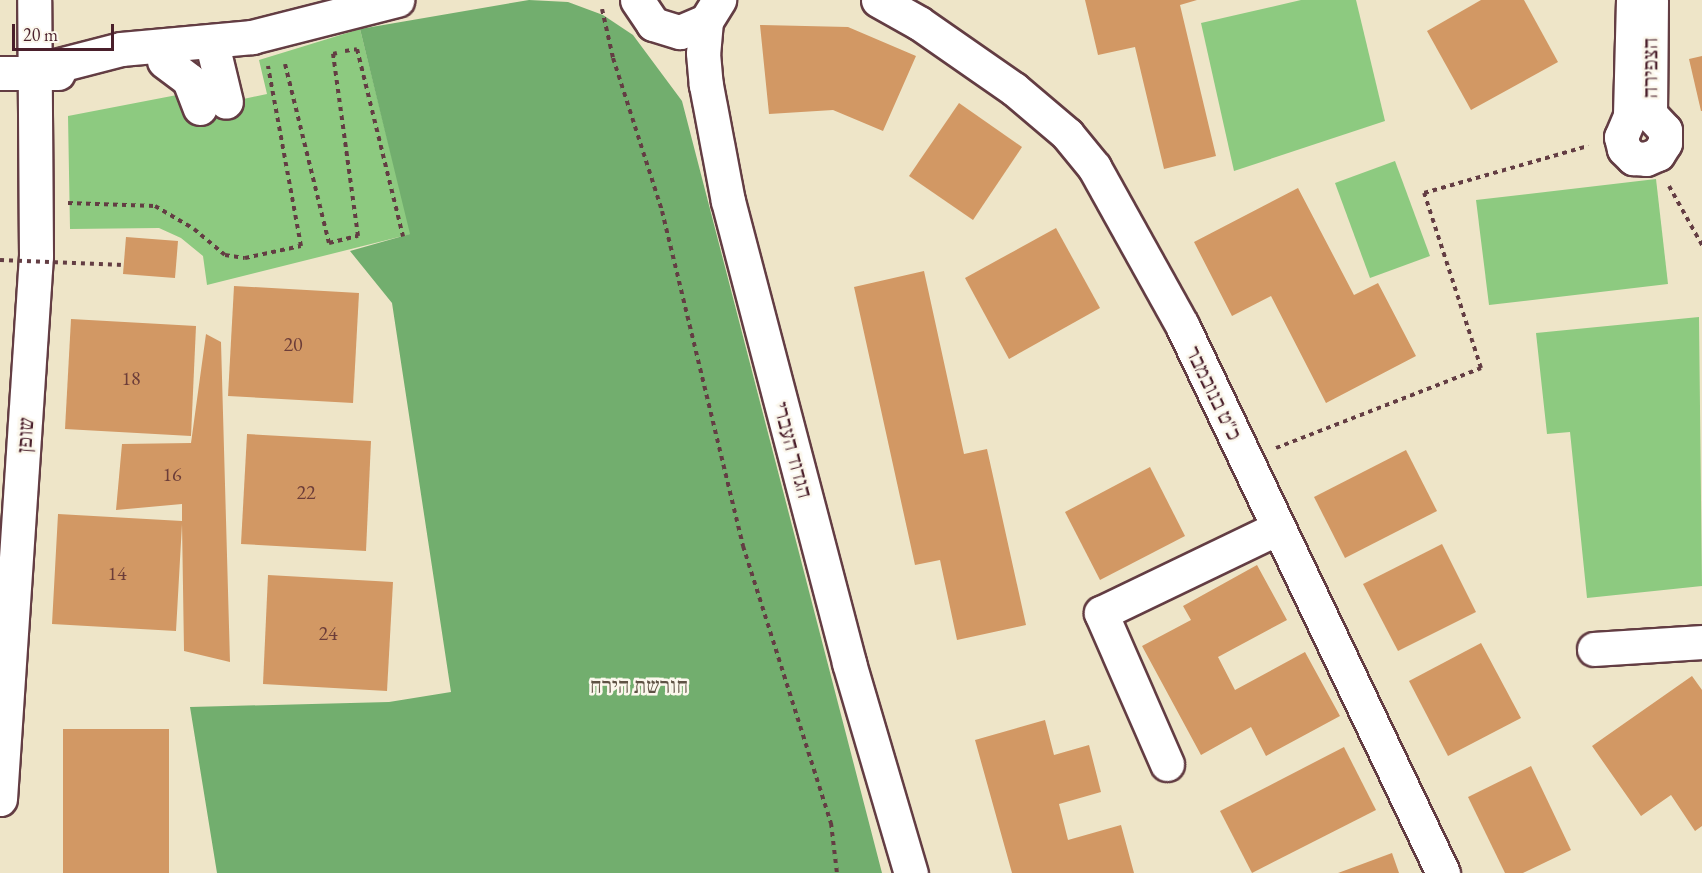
<!DOCTYPE html>
<html>
<head>
<meta charset="utf-8">
<style>
  body { margin:0 }
  #map { position:relative; width:1702px; height:873px; overflow:hidden; background:#eee5c8; font-family:"EB Garamond","Frank Ruhl Libre",serif }
  div>[style] { position:absolute }
  .green>* { inset:0; background:#8dca80 }
  .forest>* { inset:0; background:#72ae6e }
  .building>* { inset:0; background:#d29864 }
  .path>* { height:4px; margin-top:-2px; transform-origin:0; background:repeating-linear-gradient(90deg,#633d43 0 4.5px,transparent 0 9px) }
  .roads { filter:drop-shadow(2px 0 #633d43) drop-shadow(-2px 0 #633d43) drop-shadow(0 2px #633d43) drop-shadow(0 -2px #633d43) }
  .minor>* { height:33px; margin:-16.5px; padding:0 16.5px; transform-origin:16.5px; border-radius:16.5px; background:#fff }
  .path-bridge>* { height:4px; margin-top:-2px; transform-origin:0; background:repeating-linear-gradient(90deg,#633d43 0 4.5px,transparent 0 9px) }
  span { translate:-50% -50%; white-space:nowrap; text-align:center; line-height:1.15; -webkit-text-stroke:5px #fbf7ec; paint-order:stroke }
  .number-label { font-size:20px; color:#6c3d39 }
  .number-label span { -webkit-text-stroke-width:0 }
  .street-label { font-size:22px; color:#4a1f2b }
  .park-label { font-size:22px; color:#5e5244 }
  .scale { position:absolute; left:12px; top:24px; width:102px; height:27px; box-sizing:border-box; border:3px solid #4a1f2b; border-top:0; padding-left:8px; font-size:18px; line-height:21px; white-space:nowrap; color:#4a1f2b; -webkit-text-stroke:4px #fbf7ec; paint-order:stroke }
</style>
</head>
<body>
<div id="map">
  <div class="green">
    <i style="clip-path:polygon(1301px 0,1356px 0,1385px 121px,1234px 171px,1201px 23px)"></i>
    <i style="clip-path:polygon(360px 29px,411px 234px,207px 285px,203px 256px,181px 238px,159px 228px,70px 229px,68px 116px,177px 95px,188px 111px,267px 94px,259px 60px)"></i>
    <i style="clip-path:polygon(1395px 161px,1430px 256px,1370px 278px,1335px 183px)"></i>
    <i style="clip-path:polygon(1656px 179px,1668px 284px,1489px 305px,1476px 200px)"></i>
    <i style="clip-path:polygon(1699px 317px,1702px 586px,1587px 598px,1570px 432px,1547px 434px,1536px 333px)"></i>
  </div>
  <div class="forest">
    <i style="clip-path:polygon(529px 0,568px 2px,603px 15px,633px 35px,682px 101px,882px 873px,217px 873px,190px 707px,389px 702px,451px 692px,392px 303px,350px 251px,410px 234px,360px 29px)"></i>
  </div>
  <div class="building">
    <i style="clip-path:polygon(1085px 0,1197px 0,1180px 5px,1216px 156px,1164px 169px,1135px 47px,1098px 55px)"></i>
    <i style="clip-path:polygon(1481px 0,1524px 0,1558px 62px,1471px 110px,1427px 31px)"></i>
    <i style="clip-path:polygon(760px 25px,848px 27px,916px 56px,883px 131px,833px 110px,769px 114px)"></i>
    <i style="clip-path:polygon(1702px 56px,1702px 111px,1701px 111px,1689px 59px)"></i>
    <i style="clip-path:polygon(959px 103px,1022px 147px,973px 220px,909px 176px)"></i>
    <i style="clip-path:polygon(1298px 188px,1354px 295px,1378px 283px,1416px 356px,1326px 403px,1271px 296px,1232px 316px,1194px 242px)"></i>
    <i style="clip-path:polygon(1056px 228px,1100px 308px,1009px 359px,965px 278px)"></i>
    <i style="clip-path:polygon(126px 237px,178px 241px,175px 278px,123px 274px)"></i>
    <i style="clip-path:polygon(924px 271px,964px 454px,987px 449px,1026px 625px,957px 640px,940px 560px,915px 565px,854px 287px)"></i>
    <i style="clip-path:polygon(234px 286px,359px 293px,353px 403px,228px 396px)"></i>
    <i style="clip-path:polygon(71px 319px,196px 326px,191px 436px,65px 429px)"></i>
    <i style="clip-path:polygon(206px 334px,221px 342px,230px 662px,184px 651px,182px 524px,176px 631px,52px 624px,58px 514px,182px 521px,182px 504px,116px 510px,122px 444px,191px 443px)"></i>
    <i style="clip-path:polygon(247px 434px,371px 441px,366px 551px,241px 544px)"></i>
    <i style="clip-path:polygon(1406px 450px,1437px 511px,1345px 558px,1314px 497px)"></i>
    <i style="clip-path:polygon(1150px 467px,1185px 536px,1100px 580px,1065px 512px)"></i>
    <i style="clip-path:polygon(1442px 544px,1476px 612px,1398px 651px,1363px 584px)"></i>
    <i style="clip-path:polygon(1257px 565px,1287px 620px,1218px 657px,1235px 690px,1305px 652px,1340px 716px,1266px 756px,1251px 727px,1201px 755px,1142px 646px,1191px 620px,1183px 606px)"></i>
    <i style="clip-path:polygon(268px 575px,393px 582px,387px 691px,263px 684px)"></i>
    <i style="clip-path:polygon(1481px 643px,1521px 718px,1448px 756px,1409px 681px)"></i>
    <i style="clip-path:polygon(1692px 676px,1702px 690px,1702px 826px,1695px 831px,1671px 795px,1641px 816px,1592px 746px)"></i>
    <i style="clip-path:polygon(1045px 720px,1054px 755px,1089px 745px,1101px 792px,1059px 804px,1068px 840px,1121px 825px,1134px 873px,1012px 873px,975px 740px)"></i>
    <i style="clip-path:polygon(63px 729px,169px 729px,169px 873px,63px 873px)"></i>
    <i style="clip-path:polygon(1344px 747px,1376px 810px,1252px 873px,1220px 811px)"></i>
    <i style="clip-path:polygon(1531px 766px,1571px 850px,1523px 873px,1505px 873px,1468px 797px)"></i>
    <i style="clip-path:polygon(1392px 853px,1399px 873px,1338px 873px)"></i>
  </div>
  <div class="path">
    <i style="left:602px;top:9px;width:50px;rotate:77.3deg"></i>
    <i style="left:613px;top:58px;width:161px;rotate:72.2deg"></i>
    <i style="left:662px;top:211px;width:345px;rotate:76.4deg"></i>
    <i style="left:743px;top:546px;width:291px;rotate:72.4deg"></i>
    <i style="left:831px;top:823px;width:50px;rotate:83.2deg"></i>
    <i style="left:345px;top:51px;width:12px;rotate:-9deg"></i>
    <i style="left:357px;top:49px;width:193px;rotate:76.2deg"></i>
    <i style="left:285px;top:64px;width:184px;rotate:76.2deg"></i>
    <i style="left:329px;top:243px;width:30px;rotate:-14deg"></i>
    <i style="left:358px;top:236px;width:184px;rotate:-97.8deg"></i>
    <i style="left:333px;top:54px;width:4px;rotate:-14deg"></i>
    <i style="left:1669px;top:186px;width:68px;rotate:60.8deg"></i>
    <i style="left:68px;top:203px;width:87px;rotate:2deg"></i>
    <i style="left:155px;top:206px;width:45px;rotate:30.5deg"></i>
    <i style="left:194px;top:229px;width:40px;rotate:40deg"></i>
    <i style="left:225px;top:255px;width:20px;rotate:9deg"></i>
    <i style="left:245px;top:258px;width:57px;rotate:-12.1deg"></i>
    <i style="left:301px;top:246px;width:183px;rotate:-100.4deg"></i>
    <i style="left:1276px;top:448px;width:220px;rotate:-21.3deg"></i>
    <i style="left:1481px;top:368px;width:184px;rotate:-108deg"></i>
    <i style="left:1424px;top:193px;width:171px;rotate:-16deg"></i>
  </div>
  <div class="roads">
    <div class="minor">
      <i style="left:637px;top:0;width:29px;rotate:56deg"></i>
      <i style="left:653px;top:24px;width:28px;rotate:17deg"></i>
      <i style="left:680px;top:32px;width:28px;rotate:-23deg"></i>
      <i style="left:706px;top:21px;width:25px;rotate:-58deg"></i>
      <i style="left:878px;top:0;width:47px;rotate:29.3deg"></i>
      <i style="left:919px;top:23px;width:116px;rotate:34.8deg"></i>
      <i style="left:1014px;top:89px;width:70px;rotate:40.3deg"></i>
      <i style="left:1067px;top:134px;width:43px;rotate:50.7deg"></i>
      <i style="left:1094px;top:167px;width:181px;rotate:60.9deg"></i>
      <i style="left:1182px;top:325px;width:607px;rotate:64.53deg"></i>
      <i style="left:1633px;top:0;width:116px;rotate:91.5deg"></i>
      <i style="left:1630px;top:116px;width:23px;rotate:113deg"></i>
      <i style="left:1621px;top:137px;width:12px;rotate:76deg"></i>
      <i style="left:1624px;top:149px;width:13px;rotate:45deg"></i>
      <i style="left:1633px;top:158px;width:13px;rotate:4deg"></i>
      <i style="left:1646px;top:159px;width:13px;rotate:-23deg"></i>
      <i style="left:1658px;top:154px;width:13px;rotate:-58deg"></i>
      <i style="left:1665px;top:143px;width:13px;rotate:-90deg"></i>
      <i style="left:1665px;top:130px;width:22px;rotate:-133deg"></i>
      <i style="left:1650px;top:114px;width:114px;rotate:-89.5deg"></i>
      <i style="left:706px;top:21px;width:32px;rotate:95deg"></i>
      <i style="left:703px;top:53px;width:32px;rotate:85deg"></i>
      <i style="left:706px;top:85px;width:118px;rotate:79.3deg"></i>
      <i style="left:728px;top:201px;width:478px;rotate:75.3deg"></i>
      <i style="left:849px;top:663px;width:219px;rotate:73.6deg"></i>
      <i style="left:214px;top:52px;width:51px;rotate:76.5deg"></i>
      <i style="left:164px;top:61px;width:31px;rotate:37deg"></i>
      <i style="left:189px;top:80px;width:30px;rotate:69deg"></i>
      <i style="left:36px;top:71px;width:88px;rotate:-14.5deg"></i>
      <i style="left:121px;top:49px;width:132px;rotate:-5.2deg"></i>
      <i style="left:252px;top:37px;width:150px;rotate:-14.3deg"></i>
      <i style="left:0;top:73px;width:58px"></i>
      <i style="left:1594px;top:649px;width:108px;rotate:-3.7deg"></i>
      <i style="left:1167px;top:764px;width:165px;rotate:-113.6deg"></i>
      <i style="left:1101px;top:613px;width:196px;rotate:-25.7deg"></i>
      <i style="left:0;top:799px;width:544px;rotate:-86.21deg"></i>
      <i style="left:36px;top:256px;width:256px;rotate:-90.4deg"></i>
    </div>
  </div>
  <div class="path-bridge">
    <i style="left:0;top:260px;width:124px;rotate:2.3deg"></i>
  </div>
  <div class="number-label">
    <span style="left:293px;top:344px">20</span>
    <span style="left:131px;top:378px">18</span>
    <span style="left:172px;top:474px">16</span>
    <span style="left:306px;top:492px">22</span>
    <span style="left:117px;top:573px">14</span>
    <span style="left:328px;top:633px">24</span>
  </div>
  <div class="street-label">
    <span style="left:1650px;top:68px;rotate:-90deg">הצפירה</span>
    <span style="left:1214px;top:393px;rotate:64deg">כ"ט בנובמבר</span>
    <span style="left:25px;top:435px;rotate:-86deg">שופן</span>
    <span style="left:793px;top:450px;rotate:75deg">הגדוד העברי</span>
  </div>
  <div class="park-label">
    <span style="left:639px;top:686px">חורשת הירח</span>
  </div>
  <div class="scale">20 m</div>
</div>
</body>
</html>
